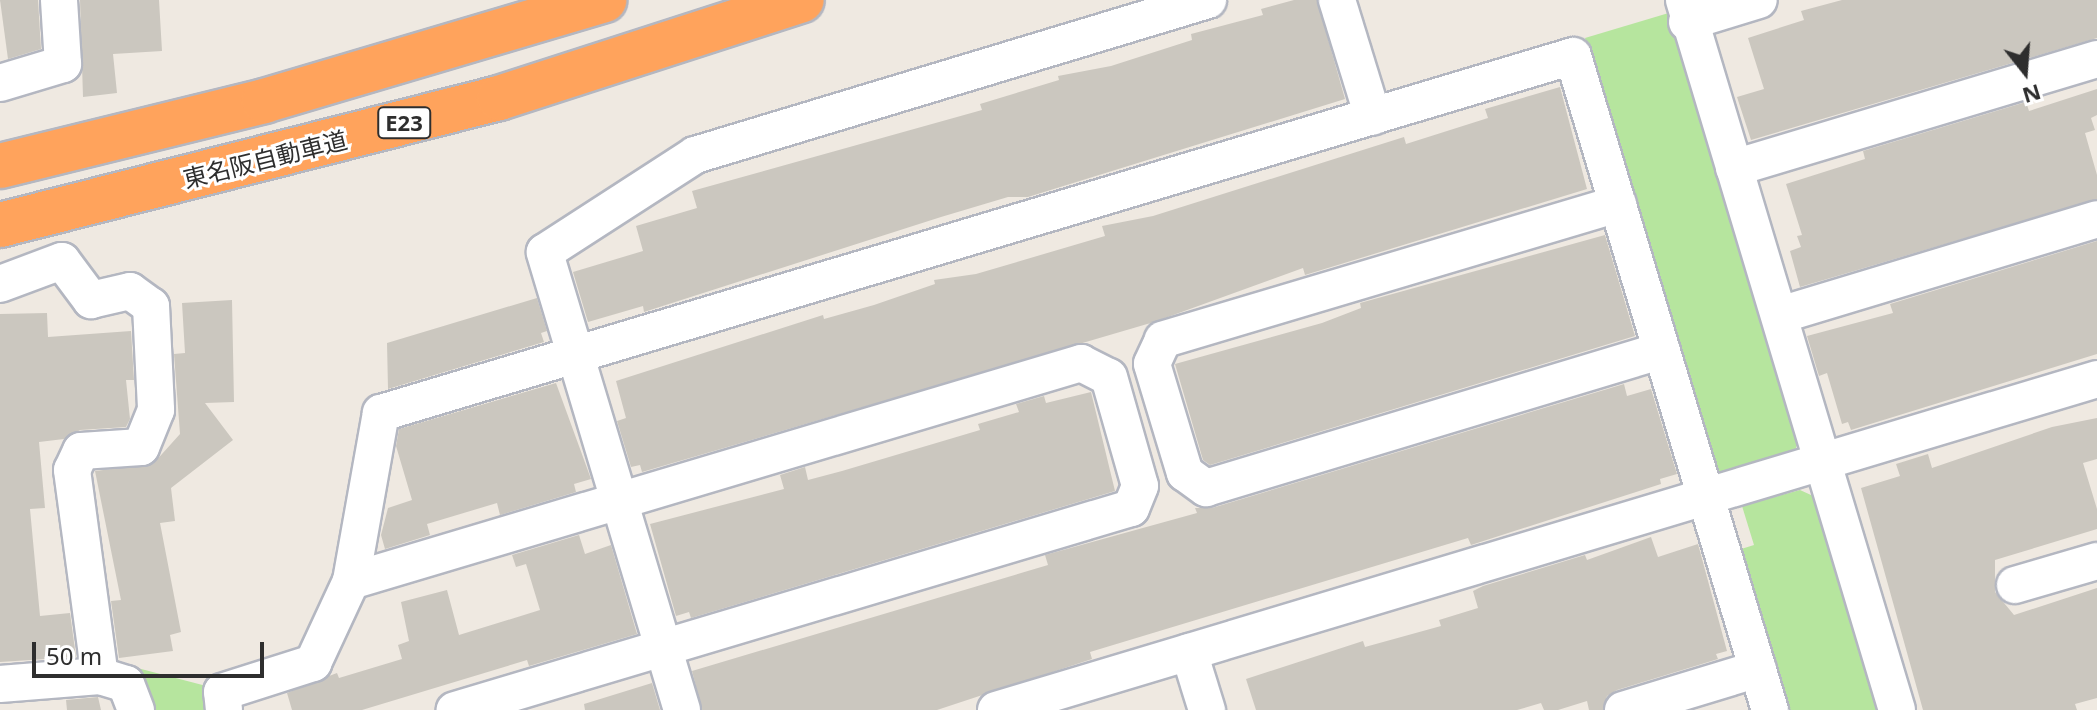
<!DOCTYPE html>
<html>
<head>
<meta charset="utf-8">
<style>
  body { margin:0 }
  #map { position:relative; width:2097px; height:710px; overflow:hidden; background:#efe9e1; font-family:"Noto Sans","Noto Sans JP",sans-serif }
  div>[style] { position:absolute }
  .green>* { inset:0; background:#b6e59e }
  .building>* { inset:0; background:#cbc7bf }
  .roads { filter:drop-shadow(2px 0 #b4b7c1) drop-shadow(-2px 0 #b4b7c1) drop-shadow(0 2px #b4b7c1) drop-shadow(0 -2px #b4b7c1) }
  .minor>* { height:36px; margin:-18px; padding:0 18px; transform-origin:18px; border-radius:18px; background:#fff }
  .motorway>* { height:44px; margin:-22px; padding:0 22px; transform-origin:22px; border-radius:22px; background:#ffa35c }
  span { translate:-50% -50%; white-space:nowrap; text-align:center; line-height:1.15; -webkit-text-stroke:6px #fff; paint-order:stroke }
  .shield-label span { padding:2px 6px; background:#fff; border:2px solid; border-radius:6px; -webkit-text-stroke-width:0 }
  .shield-label { font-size:22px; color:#2e2e2e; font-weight:700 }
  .street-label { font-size:24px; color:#2e2e2e }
  .north { position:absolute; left:1985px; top:32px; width:80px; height:80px; -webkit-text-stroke:6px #fff; paint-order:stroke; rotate:163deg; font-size:22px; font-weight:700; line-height:32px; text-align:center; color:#2e2e2e }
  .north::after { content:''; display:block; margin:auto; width:28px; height:36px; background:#2e2e2e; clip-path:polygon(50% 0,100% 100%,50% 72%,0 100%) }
  .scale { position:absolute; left:32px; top:642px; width:232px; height:36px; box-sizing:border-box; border:4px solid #2e2e2e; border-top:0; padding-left:10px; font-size:24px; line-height:28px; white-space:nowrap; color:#2e2e2e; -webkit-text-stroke:6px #fff; paint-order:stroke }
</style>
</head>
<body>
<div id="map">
  <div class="green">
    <i style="clip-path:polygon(1672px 12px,1800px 439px,1793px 454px,1714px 478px,1585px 38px)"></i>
    <i style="clip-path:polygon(1800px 490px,1822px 500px,1884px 710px,1786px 710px,1738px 550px,1754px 545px,1742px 506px)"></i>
    <i style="clip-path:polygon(122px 664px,214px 688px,216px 710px,150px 710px)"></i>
  </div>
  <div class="building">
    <i style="clip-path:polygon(0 0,38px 0,41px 49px,8px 59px)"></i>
    <i style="clip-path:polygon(80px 0,159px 0,162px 51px,113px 54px,117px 93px,83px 97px)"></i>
    <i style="clip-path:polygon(1294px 0,1317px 0,1345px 99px,1028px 197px,1008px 197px,941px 217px,644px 312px,643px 306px,588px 322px,573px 272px,643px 251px,636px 226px,697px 208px,692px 191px,982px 110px,980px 104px,1059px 80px,1058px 76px,1111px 66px,1192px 40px,1191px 34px,1263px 15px,1261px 9px)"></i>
    <i style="clip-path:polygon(1842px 0,2097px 0,2097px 38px,1751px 140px,1737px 97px,1764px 89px,1748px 38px,1804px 20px,1801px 11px)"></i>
    <i style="clip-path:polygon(1560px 87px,1587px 189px,1305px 275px,1303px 268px,1154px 322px,642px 472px,640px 465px,631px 467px,617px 421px,626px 418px,616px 381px,823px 315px,824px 319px,874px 305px,935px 284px,934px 280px,976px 274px,1105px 236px,1102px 226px,1153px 216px,1404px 137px,1406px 144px,1488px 118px,1485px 109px)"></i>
    <i style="clip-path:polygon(2097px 89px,2097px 115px,2091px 118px,2095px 130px,2085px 133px,2097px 175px,2097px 199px,1800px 287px,1790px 251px,1801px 247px,1797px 236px,1802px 235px,1786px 184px,1865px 159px,1863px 151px,2026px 102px,2029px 111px)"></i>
    <i style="clip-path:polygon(1605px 235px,1635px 336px,1210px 465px,1203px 460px,1175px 364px,1322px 323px,1361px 308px,1360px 303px)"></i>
    <i style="clip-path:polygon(2097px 241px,2097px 354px,1851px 430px,1848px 422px,1842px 424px,1827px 373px,1819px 376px,1807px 336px,1893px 313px,1890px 304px)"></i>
    <i style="clip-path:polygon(537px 298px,547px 331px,541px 333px,544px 342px,388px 389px,387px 343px)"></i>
    <i style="clip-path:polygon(232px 300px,234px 402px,205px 403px,233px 440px,171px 488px,175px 521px,160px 523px,181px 632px,170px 635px,173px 651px,119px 658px,111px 601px,121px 600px,95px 471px,153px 464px,180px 434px,174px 354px,185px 353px,182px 303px)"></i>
    <i style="clip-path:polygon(47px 313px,48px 337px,131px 331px,134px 380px,126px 380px,130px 419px,126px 427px,80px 430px,64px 439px,39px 442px,45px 508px,30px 509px,40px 616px,70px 613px,76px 657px,0 662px,0 314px)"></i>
    <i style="clip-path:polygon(556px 383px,591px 479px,574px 484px,576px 492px,500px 515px,497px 503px,427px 524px,430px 535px,385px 549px,381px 535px,388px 508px,412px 500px,396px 446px,399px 429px)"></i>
    <i style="clip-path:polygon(1624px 384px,1627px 396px,1651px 389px,1677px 474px,1660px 479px,1661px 484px,1471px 545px,1468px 538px,1090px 652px,1092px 659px,937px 710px,702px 710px,692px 671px,1048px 565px,1045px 555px,1197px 513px,1195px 508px,1212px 508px)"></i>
    <i style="clip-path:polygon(1091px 392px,1115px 491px,691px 618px,689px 612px,676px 616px,650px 524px,784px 489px,780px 475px,805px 467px,808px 480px,842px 471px,980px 430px,978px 424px,1019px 412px,1016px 404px,1044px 396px,1046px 403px)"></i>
    <i style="clip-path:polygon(2097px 418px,2097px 459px,2083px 463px,2097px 509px,2097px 529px,1995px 560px,1995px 592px,2014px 615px,2097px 588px,2097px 698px,2075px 704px,2077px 710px,1923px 710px,1861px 488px,1900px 476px,1896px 464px,1928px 454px,1932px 468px,2052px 427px)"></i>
    <i style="clip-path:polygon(579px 535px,585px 554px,611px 545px,637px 634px,529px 666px,527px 660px,362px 710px,292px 710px,287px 693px,329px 676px,337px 673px,339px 678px,402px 659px,398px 645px,409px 641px,401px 602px,447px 590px,459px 635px,540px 610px,526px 564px,516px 567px,512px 555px)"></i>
    <i style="clip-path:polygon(1651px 537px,1658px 557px,1698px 544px,1727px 651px,1716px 654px,1718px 659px,1617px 690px,1607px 696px,1603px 710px,1589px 710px,1587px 701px,1558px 710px,1544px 710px,1541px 703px,1517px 710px,1256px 710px,1246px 679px,1363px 641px,1365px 647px,1441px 626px,1439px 620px,1478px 608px,1473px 591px,1483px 586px,1585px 555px,1587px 560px)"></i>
    <i style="clip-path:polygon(652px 683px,660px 710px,585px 710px,584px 704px)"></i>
    <i style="clip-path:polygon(98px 697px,101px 710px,67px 710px,66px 700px)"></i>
  </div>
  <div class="roads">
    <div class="minor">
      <i style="left:1337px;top:0;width:122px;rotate:72.9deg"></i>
      <i style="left:1684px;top:0;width:741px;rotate:73.3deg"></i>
      <i style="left:1687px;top:22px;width:75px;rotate:-17deg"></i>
      <i style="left:0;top:83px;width:66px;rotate:-16.8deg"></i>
      <i style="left:63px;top:64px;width:64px;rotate:-93.6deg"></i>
      <i style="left:1734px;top:168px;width:379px;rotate:-16.7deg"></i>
      <i style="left:1618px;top:204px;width:475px;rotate:163.4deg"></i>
      <i style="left:1163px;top:340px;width:26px;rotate:115deg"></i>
      <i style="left:1152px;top:364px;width:114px;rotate:73.2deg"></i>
      <i style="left:1185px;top:473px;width:26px;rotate:36deg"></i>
      <i style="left:1206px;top:488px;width:476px;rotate:-16.8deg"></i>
      <i style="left:0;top:284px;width:66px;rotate:-20.4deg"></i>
      <i style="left:62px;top:261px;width:49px;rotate:53.4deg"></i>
      <i style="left:91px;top:300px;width:40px;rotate:-13deg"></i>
      <i style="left:130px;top:291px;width:26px;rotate:36deg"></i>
      <i style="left:151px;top:306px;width:104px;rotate:87.2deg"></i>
      <i style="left:156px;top:410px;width:40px;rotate:112deg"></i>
      <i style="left:141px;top:447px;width:60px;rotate:176.2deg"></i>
      <i style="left:81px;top:451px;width:21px;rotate:115deg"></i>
      <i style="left:72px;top:470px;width:208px;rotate:82.3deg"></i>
      <i style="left:1780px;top:315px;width:331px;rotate:-16.8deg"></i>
      <i style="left:351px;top:581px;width:762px;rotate:-16.63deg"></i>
      <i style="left:1081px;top:363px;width:31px;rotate:27deg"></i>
      <i style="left:1109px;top:377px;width:113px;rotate:74.1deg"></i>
      <i style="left:1140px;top:486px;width:24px;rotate:112deg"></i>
      <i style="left:1131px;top:508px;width:706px;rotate:163.36deg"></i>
      <i style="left:2015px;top:585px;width:85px;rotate:-16.3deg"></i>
      <i style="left:1189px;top:652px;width:61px;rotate:72.8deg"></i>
      <i style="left:0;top:684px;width:100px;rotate:-4.6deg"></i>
      <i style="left:100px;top:676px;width:27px;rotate:17deg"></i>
      <i style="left:126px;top:684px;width:28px;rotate:69deg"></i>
      <i style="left:224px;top:710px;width:18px;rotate:-96deg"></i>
      <i style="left:222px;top:692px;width:96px;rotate:-17.7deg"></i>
      <i style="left:313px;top:663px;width:90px;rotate:-65.1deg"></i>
      <i style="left:351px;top:581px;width:171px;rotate:-79.9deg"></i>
      <i style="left:381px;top:413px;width:1244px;rotate:-16.67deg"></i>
      <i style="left:1573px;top:56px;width:683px;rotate:73.24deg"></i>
      <i style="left:682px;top:710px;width:478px;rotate:-106.7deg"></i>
      <i style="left:545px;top:252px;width:179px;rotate:-32.9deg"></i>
      <i style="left:695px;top:155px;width:536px;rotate:-16.81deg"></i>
      <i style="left:996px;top:710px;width:1150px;rotate:-16.73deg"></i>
      <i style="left:1623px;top:710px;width:141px;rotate:-16.9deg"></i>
    </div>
    <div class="motorway">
      <i style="left:0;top:166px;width:272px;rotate:-13.8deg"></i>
      <i style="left:264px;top:101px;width:355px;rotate:-16.5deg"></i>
      <i style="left:0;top:225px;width:515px;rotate:-14.28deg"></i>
      <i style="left:499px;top:98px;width:318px;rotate:-17.9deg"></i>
    </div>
  </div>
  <div class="shield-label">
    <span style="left:404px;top:123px">E23</span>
  </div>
  <div class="street-label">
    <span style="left:265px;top:159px;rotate:-14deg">東名阪自動車道</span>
  </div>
  <div class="north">N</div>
  <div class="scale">50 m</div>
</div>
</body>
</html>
